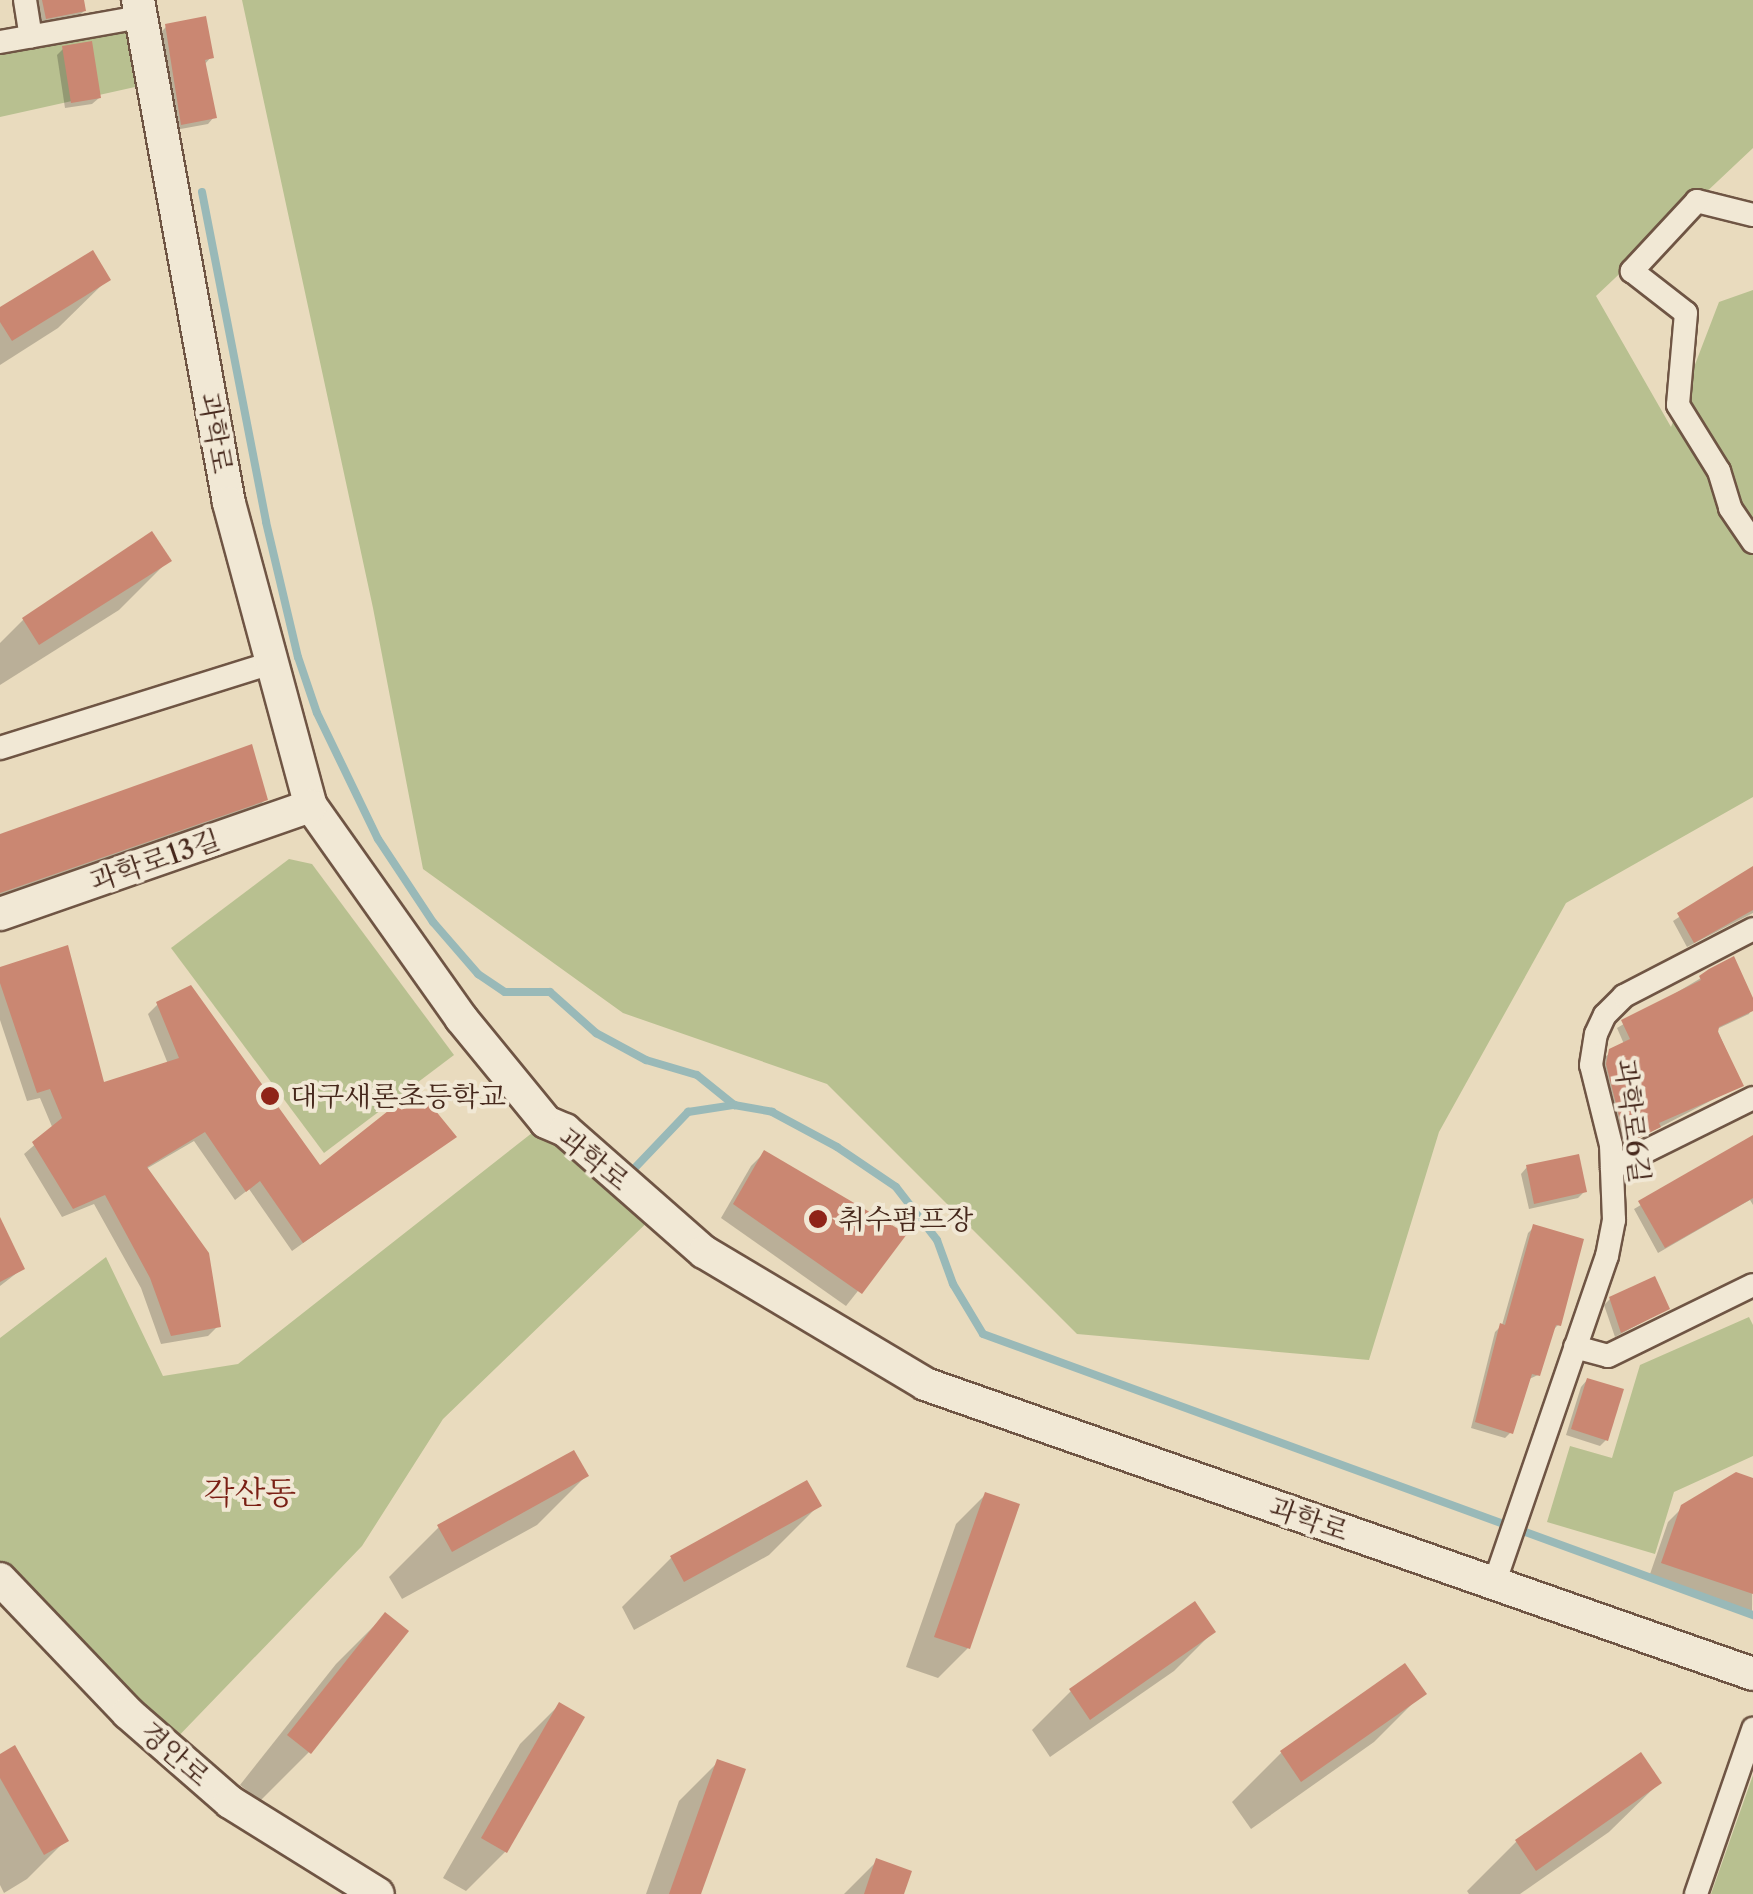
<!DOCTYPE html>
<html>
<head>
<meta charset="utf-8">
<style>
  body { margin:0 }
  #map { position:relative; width:1753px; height:1894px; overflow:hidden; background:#e9dbbe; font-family:"Libre Caslon Text","Noto Serif KR",serif }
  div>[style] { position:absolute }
  .green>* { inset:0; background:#b8c090 }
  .shadow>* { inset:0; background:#0003 }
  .stream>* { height:8px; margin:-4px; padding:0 4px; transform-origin:4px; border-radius:4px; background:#99b9b8 }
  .building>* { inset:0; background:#ca8772 }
  .roads { filter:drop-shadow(2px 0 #6f5544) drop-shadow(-2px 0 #6f5544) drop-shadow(0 2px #6f5544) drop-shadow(0 -2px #6f5544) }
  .street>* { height:22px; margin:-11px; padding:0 11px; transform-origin:11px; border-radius:11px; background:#f1e8d5 }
  .secondary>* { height:32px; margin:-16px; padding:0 16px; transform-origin:16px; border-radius:16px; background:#f1e8d5 }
  .dots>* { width:28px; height:28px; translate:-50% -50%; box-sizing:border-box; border:5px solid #f1e8d5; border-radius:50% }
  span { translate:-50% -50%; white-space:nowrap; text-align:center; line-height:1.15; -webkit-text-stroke:8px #f1e8d5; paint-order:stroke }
  .street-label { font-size:28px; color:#46281c }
  .poi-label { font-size:28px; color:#46281c }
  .left { translate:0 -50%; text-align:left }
  .quarter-label { font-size:32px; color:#7a1f14 }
</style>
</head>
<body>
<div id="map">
  <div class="green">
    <i style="clip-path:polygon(242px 0,1753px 0,1753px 148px,1596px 296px,1671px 427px,1719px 302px,1753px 290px,1753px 797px,1566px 903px,1439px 1132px,1369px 1360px,1077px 1334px,827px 1084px,623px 1013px,423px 869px,373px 608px)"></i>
    <i style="clip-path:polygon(141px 17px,153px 83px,0 117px,0 42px)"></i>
    <i style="clip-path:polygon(289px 859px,312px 864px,454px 1055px,324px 1153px,171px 948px)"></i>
    <i style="clip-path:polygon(546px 1122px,658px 1212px,443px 1419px,362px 1546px,169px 1746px,0 1579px,0 1338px,106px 1257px,163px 1376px,238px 1364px)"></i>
    <i style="clip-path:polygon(1749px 1317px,1753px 1325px,1753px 1456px,1674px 1492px,1655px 1554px,1547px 1522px,1570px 1446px,1612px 1458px,1640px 1365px)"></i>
    <i style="clip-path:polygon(1753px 1775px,1753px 1894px,1711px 1894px)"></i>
  </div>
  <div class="shadow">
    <i style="clip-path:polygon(36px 0,82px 0,84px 11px,78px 17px,40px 24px)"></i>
    <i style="clip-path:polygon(166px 27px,211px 57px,205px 64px,214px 117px,208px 124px,175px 130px,160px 33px)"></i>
    <i style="clip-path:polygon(64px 48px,99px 98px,92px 104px,65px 108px,57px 55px)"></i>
    <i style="clip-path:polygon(108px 279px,58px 328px,0 365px,0 310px)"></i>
    <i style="clip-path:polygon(152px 535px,169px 560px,119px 610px,0 685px,0 643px,23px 620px)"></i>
    <i style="clip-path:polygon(266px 799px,252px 813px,0 900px,0 836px)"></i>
    <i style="clip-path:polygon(1753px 869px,1753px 913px,1687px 947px,1673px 921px)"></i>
    <i style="clip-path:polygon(0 970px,102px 1085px,168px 1064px,148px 1014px,158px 1004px,320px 1169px,454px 1136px,292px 1251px,249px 1189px,235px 1200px,194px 1141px,146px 1169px,218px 1326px,208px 1336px,161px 1344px,141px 1288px,94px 1204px,62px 1217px,24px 1154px,53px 1129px,40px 1098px,27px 1101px,0 1020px)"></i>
    <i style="clip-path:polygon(1701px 978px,1753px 1004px,1749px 1014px,1717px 1029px,1741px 1085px,1620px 1148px,1601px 1072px,1603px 1058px,1624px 1044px,1617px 1028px)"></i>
    <i style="clip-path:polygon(1753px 1139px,1753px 1205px,1750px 1200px,1658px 1253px,1634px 1209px)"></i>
    <i style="clip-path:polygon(764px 1153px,903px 1234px,846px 1306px,721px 1218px,751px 1166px)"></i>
    <i style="clip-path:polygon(1527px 1167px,1584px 1192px,1578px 1198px,1529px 1209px,1521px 1174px)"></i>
    <i style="clip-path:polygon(0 1223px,22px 1269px,0 1286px)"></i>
    <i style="clip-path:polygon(1534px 1227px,1558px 1325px,1551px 1332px,1538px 1375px,1527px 1380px,1511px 1432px,1505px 1438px,1471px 1428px,1495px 1332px,1502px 1325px,1528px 1233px)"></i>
    <i style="clip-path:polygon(1610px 1299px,1667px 1309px,1615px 1337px,1604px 1305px)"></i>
    <i style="clip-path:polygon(1587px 1380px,1606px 1440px,1600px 1446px,1566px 1435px,1581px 1387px)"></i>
    <i style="clip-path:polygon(586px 1476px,537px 1525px,402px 1599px,389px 1577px,439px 1527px)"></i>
    <i style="clip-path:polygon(1753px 1480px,1752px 1611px,1649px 1577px,1668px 1522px,1683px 1507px)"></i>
    <i style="clip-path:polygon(985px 1495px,968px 1648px,938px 1678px,906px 1667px,956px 1524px)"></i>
    <i style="clip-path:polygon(818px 1506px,769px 1555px,634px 1630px,622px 1607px,671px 1558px)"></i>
    <i style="clip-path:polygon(385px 1615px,309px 1752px,260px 1801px,240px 1785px,336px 1664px)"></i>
    <i style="clip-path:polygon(1213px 1632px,1174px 1671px,1050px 1757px,1032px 1730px,1071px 1691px)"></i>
    <i style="clip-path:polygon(1423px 1693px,1374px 1742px,1251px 1829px,1232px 1802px,1281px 1753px)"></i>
    <i style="clip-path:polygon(559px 1705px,581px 1718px,505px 1852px,466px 1891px,443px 1878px,520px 1744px)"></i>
    <i style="clip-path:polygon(1640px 1756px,1659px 1783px,1609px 1832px,1520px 1894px,1469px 1894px,1467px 1891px,1516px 1842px)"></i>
    <i style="clip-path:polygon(0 1757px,66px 1840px,27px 1879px,4px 1893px,0 1885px)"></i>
    <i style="clip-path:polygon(718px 1762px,699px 1894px,646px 1894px,679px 1801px)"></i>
    <i style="clip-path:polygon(877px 1861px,901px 1894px,844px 1894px)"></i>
  </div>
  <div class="stream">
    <i style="left:202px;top:192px;width:336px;rotate:79deg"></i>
    <i style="left:266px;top:522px;width:139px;rotate:76.7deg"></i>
    <i style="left:298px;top:657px;width:59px;rotate:71.3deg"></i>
    <i style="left:317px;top:713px;width:140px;rotate:64.2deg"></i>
    <i style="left:378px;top:839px;width:100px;rotate:56.5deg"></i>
    <i style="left:433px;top:922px;width:69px;rotate:49.1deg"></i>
    <i style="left:478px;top:974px;width:32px;rotate:34deg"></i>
    <i style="left:505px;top:992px;width:45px"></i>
    <i style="left:550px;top:992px;width:62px;rotate:41.7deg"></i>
    <i style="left:596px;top:1033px;width:57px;rotate:28.4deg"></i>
    <i style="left:646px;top:1060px;width:53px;rotate:16.4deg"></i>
    <i style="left:697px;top:1075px;width:48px;rotate:39deg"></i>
    <i style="left:734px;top:1105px;width:39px;rotate:10deg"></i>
    <i style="left:772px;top:1112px;width:74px;rotate:28.3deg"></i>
    <i style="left:837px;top:1147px;width:71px;rotate:34.1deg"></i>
    <i style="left:896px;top:1187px;width:67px;rotate:52.3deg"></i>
    <i style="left:937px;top:1240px;width:47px;rotate:70deg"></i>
    <i style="left:953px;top:1284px;width:58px;rotate:59deg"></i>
    <i style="left:983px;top:1334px;width:820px;rotate:20.05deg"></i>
    <i style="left:629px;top:1174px;width:86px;rotate:-46.4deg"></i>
    <i style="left:688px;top:1112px;width:47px;rotate:-8.7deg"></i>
  </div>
  <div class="building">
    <i style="clip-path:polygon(42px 0,84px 0,86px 11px,46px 19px)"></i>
    <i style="clip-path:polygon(206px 16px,214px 58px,205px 60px,217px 118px,181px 125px,165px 24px)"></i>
    <i style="clip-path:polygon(92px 41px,101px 98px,71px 103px,62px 46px)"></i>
    <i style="clip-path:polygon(93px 250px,111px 280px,12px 341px,0 322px,0 307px)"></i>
    <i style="clip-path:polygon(152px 531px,172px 561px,39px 645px,22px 618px)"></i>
    <i style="clip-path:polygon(252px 744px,268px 800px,0 893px,0 834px)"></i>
    <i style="clip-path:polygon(1753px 866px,1753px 910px,1694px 943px,1677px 913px)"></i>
    <i style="clip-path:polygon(68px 945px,104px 1082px,179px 1058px,156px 1002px,191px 985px,320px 1165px,417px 1088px,457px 1137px,303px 1243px,260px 1181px,246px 1192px,205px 1132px,147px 1167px,209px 1253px,221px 1327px,171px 1336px,150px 1278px,105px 1195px,73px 1209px,32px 1142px,62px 1118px,50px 1089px,37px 1093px,0 983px,0 967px)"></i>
    <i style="clip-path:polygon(1734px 956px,1753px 998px,1753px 1011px,1719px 1027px,1718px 1032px,1744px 1086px,1659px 1123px,1661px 1127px,1626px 1144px,1606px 1064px,1609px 1049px,1630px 1039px,1621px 1020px,1701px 980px,1699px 976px,1709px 969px)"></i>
    <i style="clip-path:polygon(1753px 1135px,1753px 1198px,1665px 1248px,1638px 1201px)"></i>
    <i style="clip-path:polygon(764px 1150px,907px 1234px,862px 1294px,733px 1204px)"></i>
    <i style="clip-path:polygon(1579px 1154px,1587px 1192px,1534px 1204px,1526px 1165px)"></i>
    <i style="clip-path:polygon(0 1217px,25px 1269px,0 1282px)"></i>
    <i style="clip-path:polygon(1533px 1224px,1584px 1239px,1561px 1326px,1556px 1325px,1540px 1376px,1532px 1374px,1513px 1434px,1475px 1422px,1500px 1323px,1505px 1325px)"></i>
    <i style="clip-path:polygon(1655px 1276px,1670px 1309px,1621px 1333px,1609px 1297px)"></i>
    <i style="clip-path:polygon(1587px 1378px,1624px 1389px,1608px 1441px,1571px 1429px)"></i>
    <i style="clip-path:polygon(574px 1450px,589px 1476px,452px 1552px,437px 1525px)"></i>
    <i style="clip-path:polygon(1736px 1472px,1753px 1478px,1753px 1594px,1661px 1563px,1681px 1505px)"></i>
    <i style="clip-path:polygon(807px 1480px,822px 1506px,684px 1582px,670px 1556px)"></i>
    <i style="clip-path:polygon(985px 1492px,1020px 1504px,970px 1649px,934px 1637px)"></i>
    <i style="clip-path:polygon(1195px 1601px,1216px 1632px,1090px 1720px,1069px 1689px)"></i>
    <i style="clip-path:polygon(385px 1612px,409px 1631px,311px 1754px,287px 1735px)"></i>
    <i style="clip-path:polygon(1405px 1663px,1427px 1694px,1301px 1782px,1280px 1751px)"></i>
    <i style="clip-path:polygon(559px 1702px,585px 1717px,507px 1853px,481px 1838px)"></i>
    <i style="clip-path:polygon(15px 1745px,69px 1841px,44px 1855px,0 1778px,0 1754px)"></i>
    <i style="clip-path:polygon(1641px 1752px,1662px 1783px,1536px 1871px,1515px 1840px)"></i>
    <i style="clip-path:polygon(717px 1759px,746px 1769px,701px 1894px,669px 1894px)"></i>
    <i style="clip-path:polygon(876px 1858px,912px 1871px,904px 1894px,864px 1894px)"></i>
  </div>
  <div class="roads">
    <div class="street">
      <i style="left:25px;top:0;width:37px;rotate:81deg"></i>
      <i style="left:0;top:42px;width:143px;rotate:-10.1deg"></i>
      <i style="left:1753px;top:215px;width:58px;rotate:-166deg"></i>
      <i style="left:1697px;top:201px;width:96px;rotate:132.9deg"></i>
      <i style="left:1632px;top:271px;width:68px;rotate:37.9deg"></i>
      <i style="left:1686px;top:313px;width:92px;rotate:95deg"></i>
      <i style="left:1678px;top:405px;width:78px;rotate:58.2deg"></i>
      <i style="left:1719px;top:471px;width:39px;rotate:73deg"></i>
      <i style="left:1730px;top:508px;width:41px;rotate:55.9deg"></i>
      <i style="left:0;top:748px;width:285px;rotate:-17.4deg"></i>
      <i style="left:1612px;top:1168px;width:157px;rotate:-26.4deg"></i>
      <i style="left:1575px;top:1347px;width:34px;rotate:15deg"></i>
      <i style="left:1608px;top:1356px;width:161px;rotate:-26.1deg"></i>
      <i style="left:1494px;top:1584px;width:347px;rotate:-71deg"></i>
      <i style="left:1607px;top:1256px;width:37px;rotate:-79deg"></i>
      <i style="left:1614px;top:1220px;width:75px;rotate:-92.3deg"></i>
      <i style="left:1611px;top:1145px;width:82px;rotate:-104deg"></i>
      <i style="left:1591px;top:1065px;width:31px;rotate:-81deg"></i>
      <i style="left:1596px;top:1034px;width:21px;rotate:-65deg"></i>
      <i style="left:1605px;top:1015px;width:27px;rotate:-45deg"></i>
      <i style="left:1624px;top:996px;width:145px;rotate:-27.4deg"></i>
      <i style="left:1696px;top:1894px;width:175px;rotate:-70.9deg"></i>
    </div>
    <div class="secondary">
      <i style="left:138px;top:0;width:511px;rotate:79.75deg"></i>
      <i style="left:229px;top:503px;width:314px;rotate:74.9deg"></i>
      <i style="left:311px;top:806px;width:260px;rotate:54.7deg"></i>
      <i style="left:461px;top:1018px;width:134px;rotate:50.7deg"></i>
      <i style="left:546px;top:1122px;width:21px;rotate:23deg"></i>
      <i style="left:565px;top:1130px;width:185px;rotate:41.3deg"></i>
      <i style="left:704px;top:1252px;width:257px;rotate:30.8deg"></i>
      <i style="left:925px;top:1384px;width:877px;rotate:19.3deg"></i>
      <i style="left:0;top:914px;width:329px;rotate:-19.2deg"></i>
      <i style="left:0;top:1579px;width:185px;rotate:46.3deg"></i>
      <i style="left:128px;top:1713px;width:135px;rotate:41.1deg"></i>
      <i style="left:230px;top:1802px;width:174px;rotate:31.9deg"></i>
    </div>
  </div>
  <div class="dots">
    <i style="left:270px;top:1096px;background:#8f2418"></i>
    <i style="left:818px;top:1219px;background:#8f2418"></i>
  </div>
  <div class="street-label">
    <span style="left:216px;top:433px;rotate:80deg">과학로</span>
    <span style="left:155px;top:860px;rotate:-19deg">과학로13길</span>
    <span style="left:1633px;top:1121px;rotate:83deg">과학로6길</span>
    <span style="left:594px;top:1159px;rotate:39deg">과학로</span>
    <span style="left:1309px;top:1519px;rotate:19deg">과학로</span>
    <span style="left:175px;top:1754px;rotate:41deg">경안로</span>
  </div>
  <div class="poi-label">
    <span class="left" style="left:290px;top:1096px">대구새론초등학교</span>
    <span class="left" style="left:838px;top:1219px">취수펌프장</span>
  </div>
  <div class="quarter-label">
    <span style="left:250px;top:1493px">각산동</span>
  </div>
</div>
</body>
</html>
